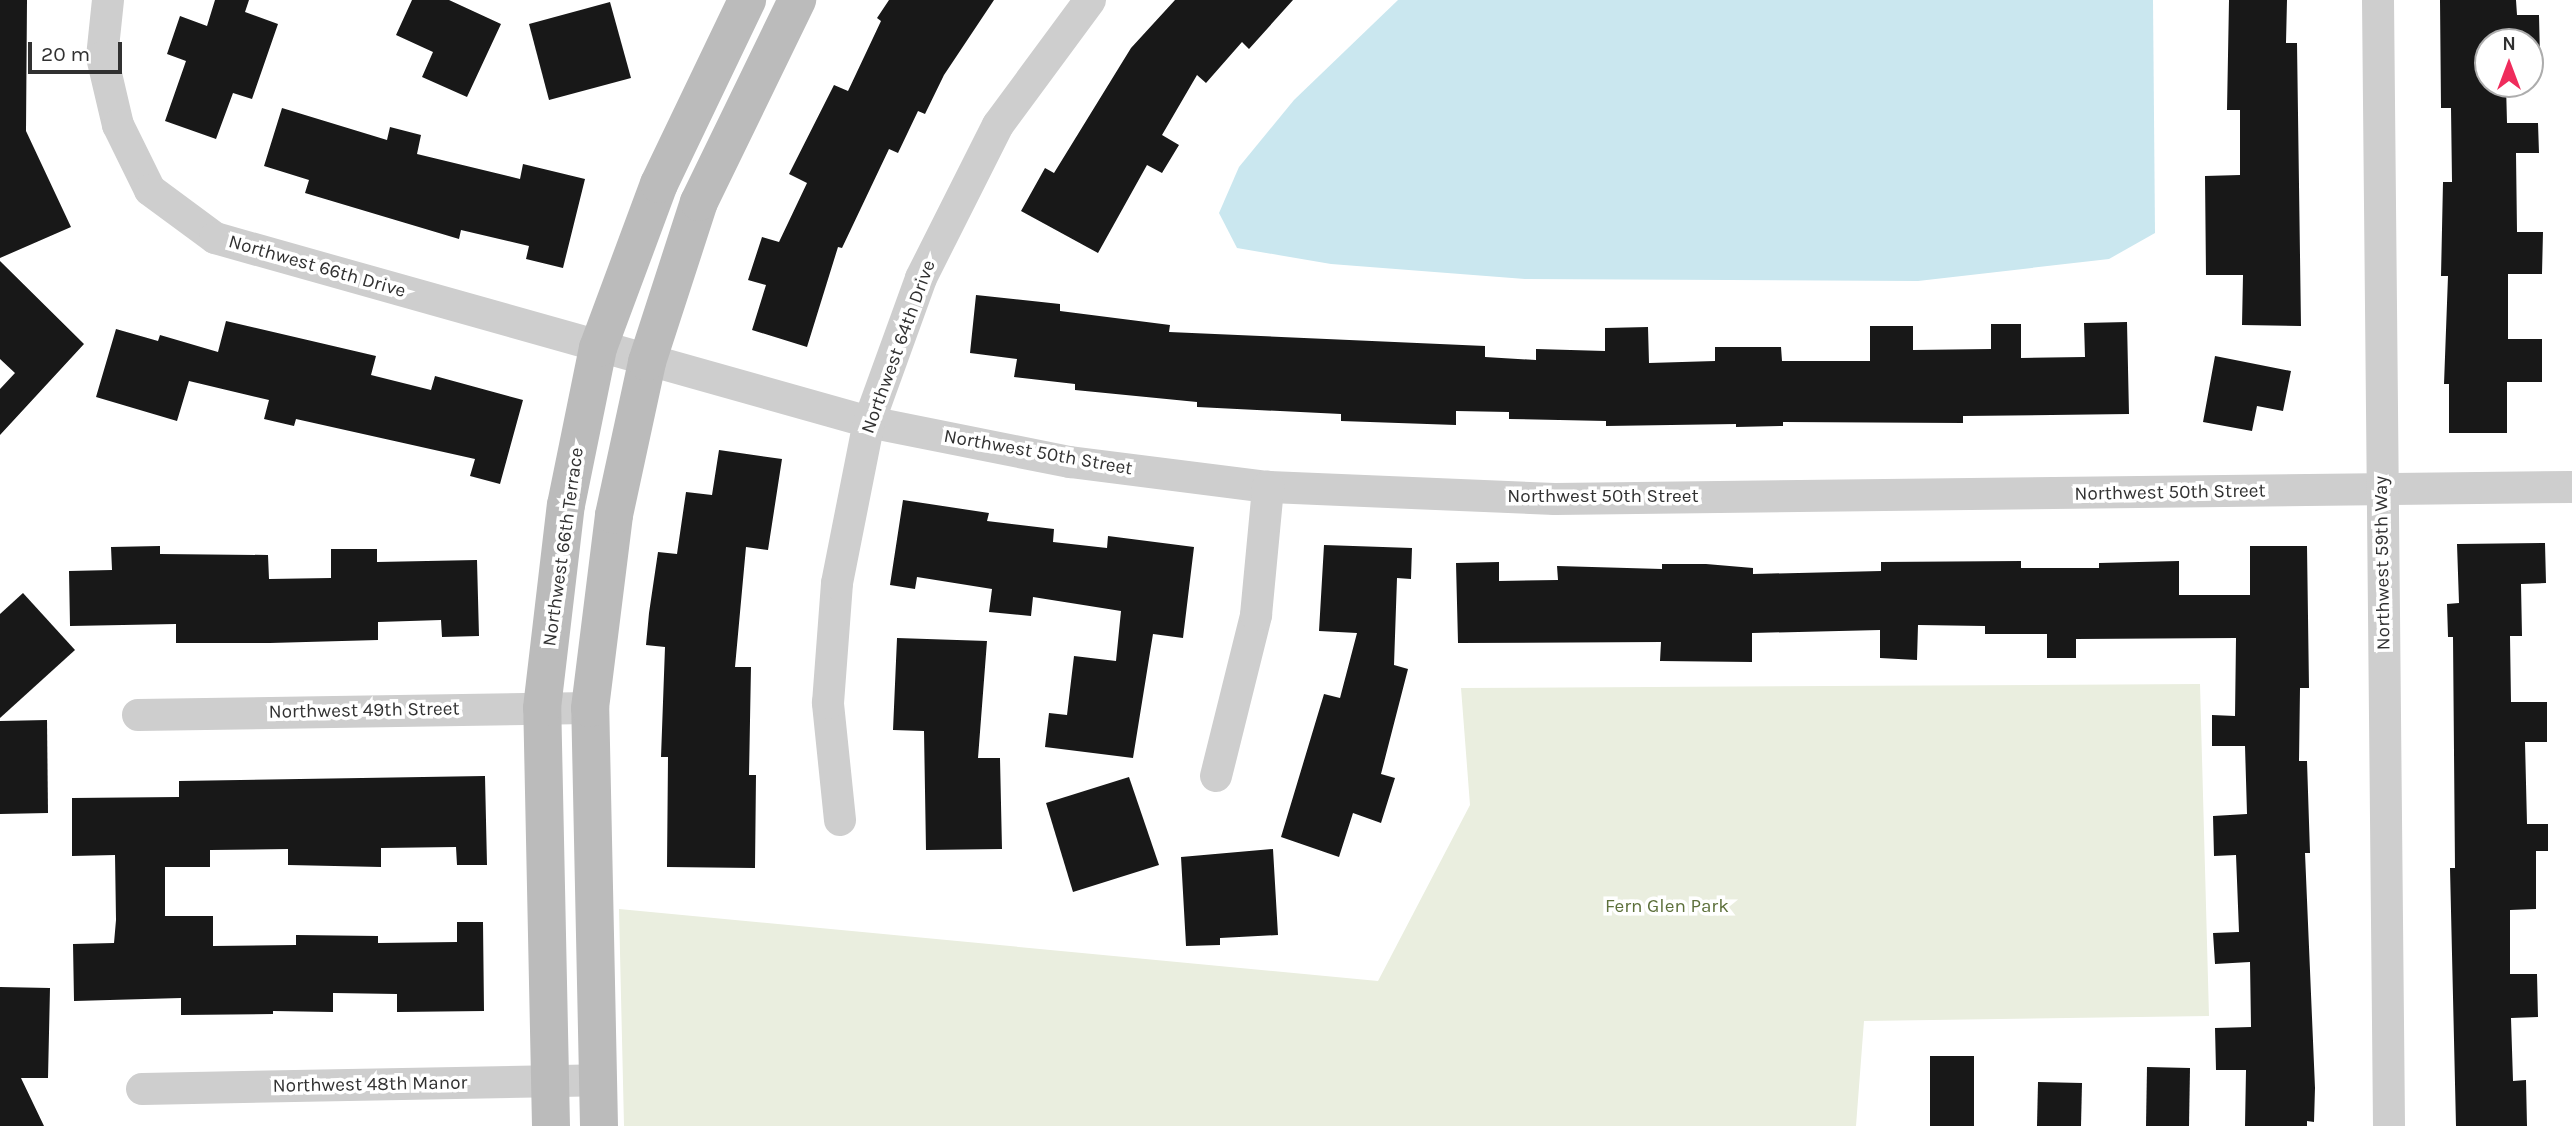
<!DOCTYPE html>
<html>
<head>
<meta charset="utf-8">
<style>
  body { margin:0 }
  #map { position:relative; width:2572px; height:1126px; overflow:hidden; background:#fff; font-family:Karla,sans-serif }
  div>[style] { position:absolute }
  .green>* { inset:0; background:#eaeedf }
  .water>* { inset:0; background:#cae7ef }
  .building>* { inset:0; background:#181818 }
  .street>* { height:32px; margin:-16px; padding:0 16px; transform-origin:16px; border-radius:16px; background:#cecece }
  .secondary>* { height:38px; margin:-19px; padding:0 19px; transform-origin:19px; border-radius:19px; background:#bbb }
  span { translate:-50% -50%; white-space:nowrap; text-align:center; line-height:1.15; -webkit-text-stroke:7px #fff; paint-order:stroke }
  .street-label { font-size:19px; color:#313131 }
  .park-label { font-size:19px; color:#5d703b }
  .north { position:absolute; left:2474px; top:28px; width:70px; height:70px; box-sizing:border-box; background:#fff; border:2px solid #adadad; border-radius:50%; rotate:0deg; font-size:19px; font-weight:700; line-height:28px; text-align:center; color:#313131 }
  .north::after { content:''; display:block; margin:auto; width:24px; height:32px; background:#ef2c5c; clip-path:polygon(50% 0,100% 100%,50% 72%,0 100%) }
  .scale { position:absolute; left:28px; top:42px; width:94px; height:32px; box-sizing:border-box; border:4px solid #313131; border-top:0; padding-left:9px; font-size:21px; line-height:24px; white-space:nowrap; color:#313131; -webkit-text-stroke:5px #fff; paint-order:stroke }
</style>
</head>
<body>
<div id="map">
  <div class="green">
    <i style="clip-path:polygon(2200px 684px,2209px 1016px,1864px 1021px,1856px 1126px,624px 1126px,619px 909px,1378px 981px,1470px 805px,1461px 688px)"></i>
  </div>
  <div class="water">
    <i style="clip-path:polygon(1398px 0,2153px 0,2155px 233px,2109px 259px,1918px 281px,1525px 279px,1331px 264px,1237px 248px,1219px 213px,1239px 167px,1294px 100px)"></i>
  </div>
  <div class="building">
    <i style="clip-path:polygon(0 0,27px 0,26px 131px,71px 227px,0 258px)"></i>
    <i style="clip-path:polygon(215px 0,249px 0,245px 12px,278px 24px,252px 99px,233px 93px,216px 139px,165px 121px,186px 61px,167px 54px,180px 16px,207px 26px)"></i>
    <i style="clip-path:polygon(412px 0,449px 0,501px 24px,467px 97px,422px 77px,433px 52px,396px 35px)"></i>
    <i style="clip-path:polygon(889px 0,994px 0,944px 75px,925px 114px,918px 111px,898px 153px,889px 149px,842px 248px,838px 247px,807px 347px,752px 330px,766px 285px,748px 280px,762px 237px,779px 242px,807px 183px,789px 174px,834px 85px,848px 91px,881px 21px,877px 18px)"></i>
    <i style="clip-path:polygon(1175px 0,1293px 0,1249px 49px,1242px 42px,1206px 83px,1197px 75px,1162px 135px,1179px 145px,1162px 173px,1147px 165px,1098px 253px,1021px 211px,1045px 168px,1054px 173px,1131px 48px)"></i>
    <i style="clip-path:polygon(2229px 0,2287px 0,2286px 43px,2297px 43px,2301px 326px,2242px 325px,2243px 275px,2206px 275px,2205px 176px,2240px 175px,2240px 110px,2227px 110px)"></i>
    <i style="clip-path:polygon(2440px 0,2516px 0,2517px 15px,2539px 15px,2540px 58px,2530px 58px,2530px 42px,2488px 42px,2488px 84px,2506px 84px,2507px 123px,2538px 123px,2539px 153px,2516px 153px,2517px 232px,2543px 232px,2542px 274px,2508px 274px,2508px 339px,2542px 339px,2542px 382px,2507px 382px,2507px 433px,2449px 433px,2449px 384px,2444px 384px,2448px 276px,2441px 276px,2443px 182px,2452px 182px,2451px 108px,2441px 108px)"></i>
    <i style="clip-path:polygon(610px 2px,631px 78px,549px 100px,529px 24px)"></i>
    <i style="clip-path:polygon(282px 108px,387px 140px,390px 127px,421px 135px,417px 154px,520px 179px,523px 164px,585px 179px,563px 268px,526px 259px,529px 246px,461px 230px,459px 239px,305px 193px,309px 180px,264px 166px)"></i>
    <i style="clip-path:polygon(0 261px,84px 344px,0 435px,0 389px,15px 373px,0 359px)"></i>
    <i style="clip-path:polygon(976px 295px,1060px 304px,1060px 311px,1170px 325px,1169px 332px,1485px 346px,1485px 357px,1536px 360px,1536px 349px,1605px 351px,1605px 328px,1648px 327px,1649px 363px,1715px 361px,1715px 347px,1781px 347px,1782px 361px,1870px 361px,1870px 326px,1913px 326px,1913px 350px,1991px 349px,1991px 324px,2021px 324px,2021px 358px,2085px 357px,2084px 323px,2127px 322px,2129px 414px,1963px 416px,1963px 423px,1783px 422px,1783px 426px,1736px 427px,1736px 424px,1606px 426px,1606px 421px,1509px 419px,1509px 412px,1456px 411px,1456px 425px,1341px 421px,1341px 414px,1197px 407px,1197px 402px,1075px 390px,1075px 384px,1014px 377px,1017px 359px,970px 353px)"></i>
    <i style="clip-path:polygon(226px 321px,376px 356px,371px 375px,431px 390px,435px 376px,523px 400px,500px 484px,470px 476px,475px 459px,296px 419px,294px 426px,264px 419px,269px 400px,189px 381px,177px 421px,96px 397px,116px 329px,158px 341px,160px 335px,218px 352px)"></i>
    <i style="clip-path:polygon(2215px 356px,2291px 371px,2283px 411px,2257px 406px,2252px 431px,2203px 422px)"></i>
    <i style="clip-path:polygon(719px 450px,782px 459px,768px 550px,746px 547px,735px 667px,751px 667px,749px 775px,756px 775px,755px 868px,667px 867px,668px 757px,661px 757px,665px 647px,646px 645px,649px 613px,658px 552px,677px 554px,686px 492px,712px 495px)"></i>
    <i style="clip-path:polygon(903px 500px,989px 513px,987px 521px,1054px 529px,1053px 542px,1107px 548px,1108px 536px,1194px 547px,1183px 638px,1153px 634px,1133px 758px,1045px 747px,1049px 713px,1067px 715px,1074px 656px,1116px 661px,1121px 611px,1033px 597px,1031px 616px,989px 612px,992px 589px,917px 577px,915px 589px,890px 585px)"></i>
    <i style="clip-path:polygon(2545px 543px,2546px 583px,2521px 584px,2522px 636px,2510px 636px,2511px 702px,2547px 702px,2547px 742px,2525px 742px,2527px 824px,2548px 824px,2548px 851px,2536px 851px,2536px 909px,2510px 910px,2510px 974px,2537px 974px,2538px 1017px,2511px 1018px,2513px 1081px,2526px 1080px,2527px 1126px,2456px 1126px,2450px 868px,2455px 868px,2453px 637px,2448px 637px,2447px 604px,2459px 603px,2457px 544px)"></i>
    <i style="clip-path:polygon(1324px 545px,1412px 548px,1411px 579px,1397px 578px,1394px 665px,1408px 669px,1381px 774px,1395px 778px,1381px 823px,1353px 813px,1339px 857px,1281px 837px,1324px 694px,1340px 698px,1357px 633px,1319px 631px)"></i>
    <i style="clip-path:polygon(160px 546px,160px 554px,268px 555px,269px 579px,331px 578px,331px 549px,377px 549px,377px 562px,477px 560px,479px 636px,442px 637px,441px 620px,378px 622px,378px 640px,270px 643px,176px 643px,176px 624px,70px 626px,69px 571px,112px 570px,111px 547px)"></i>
    <i style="clip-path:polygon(2250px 546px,2307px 546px,2309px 688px,2300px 688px,2299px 761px,2307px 761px,2310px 853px,2305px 853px,2315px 1088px,2314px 1122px,2307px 1121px,2307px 1126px,2245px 1126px,2246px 1070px,2216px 1070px,2215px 1028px,2251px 1027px,2250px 962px,2215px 964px,2213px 933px,2239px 932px,2236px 855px,2214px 856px,2213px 816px,2247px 814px,2245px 746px,2212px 746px,2212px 715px,2235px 716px,2236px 638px,2076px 639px,2076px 658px,2047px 658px,2047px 634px,1985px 634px,1985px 626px,1918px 625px,1917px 660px,1880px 658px,1880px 630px,1752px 633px,1752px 662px,1660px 661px,1661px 642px,1458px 643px,1456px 563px,1499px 562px,1499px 581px,1558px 580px,1557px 566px,1662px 569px,1662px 564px,1706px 564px,1753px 568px,1753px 574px,1881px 571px,1881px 562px,2021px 561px,2021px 568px,2099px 568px,2099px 563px,2179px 561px,2179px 595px,2250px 595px)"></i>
    <i style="clip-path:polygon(23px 593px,75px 650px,0 718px,0 614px)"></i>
    <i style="clip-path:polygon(897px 638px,987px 641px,978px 758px,1000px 758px,1002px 849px,926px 850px,924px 731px,893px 730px)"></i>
    <i style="clip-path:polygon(47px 720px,48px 813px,0 814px,0 721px)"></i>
    <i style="clip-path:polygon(485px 776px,487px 865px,457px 865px,456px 847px,381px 848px,381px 867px,288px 865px,288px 849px,210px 850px,210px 867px,165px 867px,165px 916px,213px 916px,213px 946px,296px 945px,296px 935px,378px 936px,378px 943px,457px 942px,457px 922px,483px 922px,484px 1011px,397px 1012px,397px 994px,333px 993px,333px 1012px,273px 1011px,273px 1014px,181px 1015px,181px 998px,74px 1001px,73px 944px,114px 943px,116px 920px,115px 855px,72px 856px,72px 798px,179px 797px,179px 781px)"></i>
    <i style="clip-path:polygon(1129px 777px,1159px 865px,1073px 892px,1046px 803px)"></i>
    <i style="clip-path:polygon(1273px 849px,1278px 935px,1220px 938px,1220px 945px,1186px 946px,1181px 857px)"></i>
    <i style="clip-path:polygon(0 987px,50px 988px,48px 1078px,21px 1078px,44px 1126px,0 1126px)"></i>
    <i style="clip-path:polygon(1930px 1056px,1974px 1056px,1974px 1126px,1930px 1126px)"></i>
    <i style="clip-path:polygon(2147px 1067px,2190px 1068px,2189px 1126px,2146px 1126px)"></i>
    <i style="clip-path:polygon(2038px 1082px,2082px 1083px,2081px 1126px,2037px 1126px)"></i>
  </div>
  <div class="street">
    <i style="left:108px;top:0;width:57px;rotate:96deg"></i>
    <i style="left:102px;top:57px;width:70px;rotate:76.8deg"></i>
    <i style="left:118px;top:125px;width:72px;rotate:63.8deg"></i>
    <i style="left:150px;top:190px;width:81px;rotate:36.4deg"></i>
    <i style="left:215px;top:238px;width:679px;rotate:15.71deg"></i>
    <i style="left:869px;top:422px;width:205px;rotate:11.3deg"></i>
    <i style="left:1070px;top:462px;width:200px;rotate:7.2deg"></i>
    <i style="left:1268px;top:487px;width:287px;rotate:2.4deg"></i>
    <i style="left:1555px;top:499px;width:1017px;rotate:-0.68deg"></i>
    <i style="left:2378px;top:0;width:1126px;rotate:89.44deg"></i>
    <i style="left:138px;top:715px;width:452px;rotate:-0.9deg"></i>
    <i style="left:1216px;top:776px;width:166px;rotate:-76deg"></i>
    <i style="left:1256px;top:615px;width:129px;rotate:-84.6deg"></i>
    <i style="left:840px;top:820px;width:118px;rotate:-95.9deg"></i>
    <i style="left:828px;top:703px;width:120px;rotate:-85.7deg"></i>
    <i style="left:837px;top:583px;width:164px;rotate:-78.8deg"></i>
    <i style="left:869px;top:422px;width:153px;rotate:-70.1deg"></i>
    <i style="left:921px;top:278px;width:171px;rotate:-63.3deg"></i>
    <i style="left:998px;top:125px;width:155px;rotate:-53.6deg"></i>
    <i style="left:142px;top:1089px;width:456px;rotate:-1.1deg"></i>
  </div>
  <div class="secondary">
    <i style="left:551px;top:1126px;width:418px;rotate:-91.2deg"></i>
    <i style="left:542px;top:708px;width:204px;rotate:-83.3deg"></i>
    <i style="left:566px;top:505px;width:160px;rotate:-78.5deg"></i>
    <i style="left:598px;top:348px;width:175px;rotate:-69.6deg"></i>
    <i style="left:659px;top:184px;width:204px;rotate:-64.4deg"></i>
    <i style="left:599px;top:1126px;width:418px;rotate:-91.2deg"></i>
    <i style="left:590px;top:708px;width:194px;rotate:-82.9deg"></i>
    <i style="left:614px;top:515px;width:157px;rotate:-77.8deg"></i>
    <i style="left:647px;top:362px;width:168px;rotate:-72deg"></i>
    <i style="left:699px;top:202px;width:225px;rotate:-64.1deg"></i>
  </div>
  <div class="street-label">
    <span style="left:317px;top:267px;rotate:16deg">Northwest 66th Drive</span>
    <span style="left:899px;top:347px;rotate:-70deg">Northwest 64th Drive</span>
    <span style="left:1038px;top:453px;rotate:10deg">Northwest 50th Street</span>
    <span style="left:2170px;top:493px;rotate:-1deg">Northwest 50th Street</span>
    <span style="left:1603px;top:497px">Northwest 50th Street</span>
    <span style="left:564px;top:547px;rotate:-82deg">Northwest 66th Terrace</span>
    <span style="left:2383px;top:563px;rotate:-91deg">Northwest 59th Way</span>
    <span style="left:364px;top:711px;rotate:-1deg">Northwest 49th Street</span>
    <span style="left:370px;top:1085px;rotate:-1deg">Northwest 48th Manor</span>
  </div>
  <div class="park-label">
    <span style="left:1667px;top:907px">Fern Glen Park</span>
  </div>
  <div class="north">N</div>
  <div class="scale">20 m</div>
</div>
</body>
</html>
